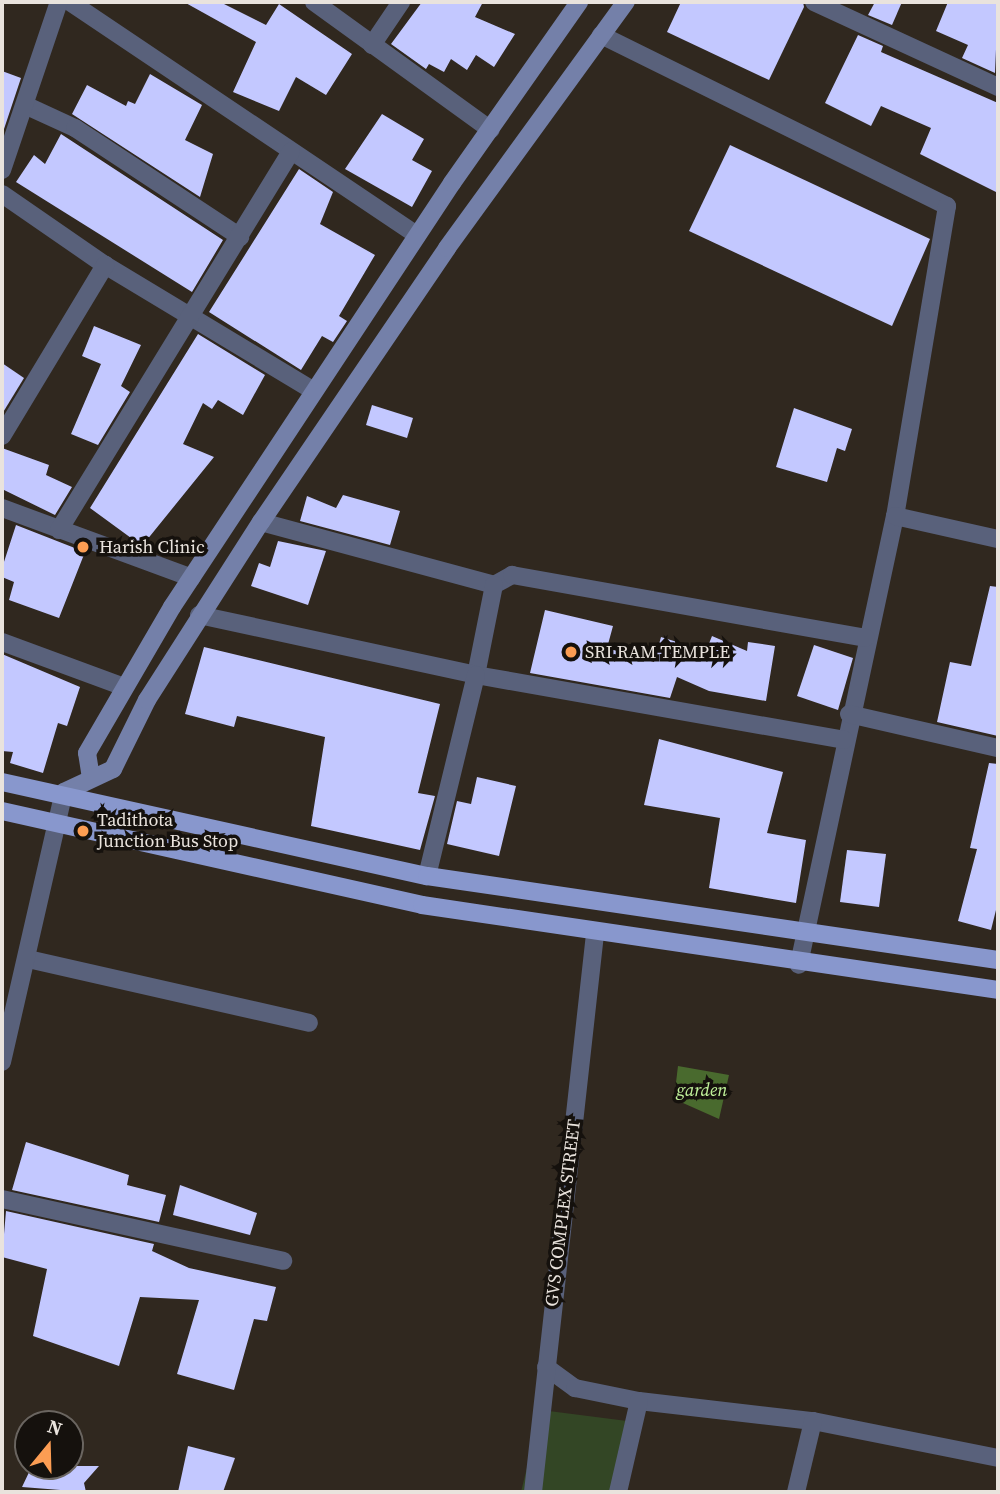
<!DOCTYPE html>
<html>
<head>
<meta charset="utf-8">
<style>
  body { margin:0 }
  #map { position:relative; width:1000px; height:1494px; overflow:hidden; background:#30281f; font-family:"Source Serif 4",serif }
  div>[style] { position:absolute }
  .green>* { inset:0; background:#334625 }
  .forest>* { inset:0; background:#496a2e }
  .building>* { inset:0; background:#c3c8ff }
  .street>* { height:18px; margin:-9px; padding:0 9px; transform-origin:9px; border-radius:9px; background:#59617b }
  .secondary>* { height:18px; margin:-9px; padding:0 9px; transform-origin:9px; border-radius:9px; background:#7480a9 }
  .primary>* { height:18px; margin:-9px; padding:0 9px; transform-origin:9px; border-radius:9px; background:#8897cd }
  .dots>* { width:19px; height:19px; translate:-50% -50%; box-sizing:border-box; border:4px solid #15110d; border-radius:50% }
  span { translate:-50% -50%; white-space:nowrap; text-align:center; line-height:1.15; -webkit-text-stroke:7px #15110d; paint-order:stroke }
  .poi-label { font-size:18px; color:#e9e3dd }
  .left { translate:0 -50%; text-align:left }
  .park-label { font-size:18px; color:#c1f39b; font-style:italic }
  .street-label { font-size:18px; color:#e9e3dd }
  .frame { position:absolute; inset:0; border:4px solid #e9e3dd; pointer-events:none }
  .north { position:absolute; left:14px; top:1410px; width:70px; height:70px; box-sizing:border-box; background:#15110d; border:2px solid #6a6560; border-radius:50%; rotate:19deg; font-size:19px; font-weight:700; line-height:28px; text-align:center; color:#e9e3dd }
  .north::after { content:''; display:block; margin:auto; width:24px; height:32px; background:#fc9d53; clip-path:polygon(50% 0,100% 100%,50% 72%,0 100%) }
</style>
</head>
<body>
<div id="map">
  <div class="green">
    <i style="clip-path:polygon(541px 1410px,627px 1421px,615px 1492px,521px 1492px)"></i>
  </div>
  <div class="forest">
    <i style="clip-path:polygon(678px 1066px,729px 1075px,719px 1119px,674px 1099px)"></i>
  </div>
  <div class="building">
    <i style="clip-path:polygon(184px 2px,220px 2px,266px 25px,279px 4px,352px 54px,326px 95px,296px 77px,279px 111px,233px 92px,256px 42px)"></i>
    <i style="clip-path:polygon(422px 2px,483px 2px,475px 17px,515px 34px,494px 67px,476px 55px,467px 70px,451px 59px,444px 72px,429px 64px,426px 69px,391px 44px)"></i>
    <i style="clip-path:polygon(681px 2px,803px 2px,804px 7px,769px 80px,667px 32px)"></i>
    <i style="clip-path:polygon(875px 2px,902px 2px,892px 25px,868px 15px)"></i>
    <i style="clip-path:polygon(948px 2px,998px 2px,995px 73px,962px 58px,968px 45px,936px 31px)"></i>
    <i style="clip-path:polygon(858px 35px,883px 46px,881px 52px,998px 103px,998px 193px,920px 154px,931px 128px,881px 106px,871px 126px,825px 103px)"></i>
    <i style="clip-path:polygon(2px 71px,21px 78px,2px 135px)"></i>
    <i style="clip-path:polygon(150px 74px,202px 105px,185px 140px,213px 154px,200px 197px,72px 114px,87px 85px,126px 106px,128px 101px,135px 104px)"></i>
    <i style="clip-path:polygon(382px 114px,424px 139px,412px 160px,432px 171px,412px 207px,345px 169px)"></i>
    <i style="clip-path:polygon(61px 134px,223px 240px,192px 292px,16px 182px,34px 155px,45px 164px)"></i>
    <i style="clip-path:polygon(730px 145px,930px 239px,892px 326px,689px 231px)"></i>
    <i style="clip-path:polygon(299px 169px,333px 192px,320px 224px,375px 255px,339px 316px,347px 321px,333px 342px,322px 336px,301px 370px,209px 312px)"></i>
    <i style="clip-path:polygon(94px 326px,141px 345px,121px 386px,130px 392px,98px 445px,71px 434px,101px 364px,82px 356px)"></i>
    <i style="clip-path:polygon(198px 334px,265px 375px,243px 415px,218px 400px,212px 409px,203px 403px,183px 444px,214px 457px,142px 546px,90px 508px)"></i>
    <i style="clip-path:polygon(2px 363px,24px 378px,2px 414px)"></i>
    <i style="clip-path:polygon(372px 405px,413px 418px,407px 438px,366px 425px)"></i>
    <i style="clip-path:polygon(794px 408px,852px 429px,845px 451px,837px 448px,827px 482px,776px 467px)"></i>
    <i style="clip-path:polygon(2px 448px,49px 465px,46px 475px,72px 487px,55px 515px,2px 489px)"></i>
    <i style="clip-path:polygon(343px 495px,400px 511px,390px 545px,300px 521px,307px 496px,336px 508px)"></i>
    <i style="clip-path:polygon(16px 525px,85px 552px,59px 618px,9px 600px,14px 582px,2px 577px,2px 568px)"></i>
    <i style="clip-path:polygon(278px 541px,326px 551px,308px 605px,251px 586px,259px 563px,270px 567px)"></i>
    <i style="clip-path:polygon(990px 586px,998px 587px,998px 736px,937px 722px,950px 662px,971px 666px)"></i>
    <i style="clip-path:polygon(545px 610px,613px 626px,607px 648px,654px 662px,661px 637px,706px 651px,712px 636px,747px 651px,748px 642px,775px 646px,766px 701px,709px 691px,677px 677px,670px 698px,530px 673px)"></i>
    <i style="clip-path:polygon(814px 645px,853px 658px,838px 710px,797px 696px)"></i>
    <i style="clip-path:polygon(204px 647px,440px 704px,418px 793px,435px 796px,420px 850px,311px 826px,325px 737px,237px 716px,234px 727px,185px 714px)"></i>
    <i style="clip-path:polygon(2px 654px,80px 687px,67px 726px,58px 723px,43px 773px,10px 763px,13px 752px,2px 751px)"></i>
    <i style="clip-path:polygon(659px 739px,783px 772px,767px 833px,806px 840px,796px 903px,709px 888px,720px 818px,644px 805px)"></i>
    <i style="clip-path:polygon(989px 763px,998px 764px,998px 902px,991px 930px,958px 921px,977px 849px,970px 848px)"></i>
    <i style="clip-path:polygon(477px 777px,516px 786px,499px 856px,447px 844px,457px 801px,471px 804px)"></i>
    <i style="clip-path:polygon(847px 850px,886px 854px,879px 907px,840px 902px)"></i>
    <i style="clip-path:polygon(26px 1142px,129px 1175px,127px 1185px,166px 1195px,159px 1222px,12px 1190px)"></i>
    <i style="clip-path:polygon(180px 1185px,257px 1213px,250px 1235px,173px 1215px)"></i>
    <i style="clip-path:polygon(6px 1211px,154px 1244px,152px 1251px,189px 1268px,276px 1287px,267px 1321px,254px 1319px,234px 1390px,177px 1374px,199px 1300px,140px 1297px,119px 1366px,33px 1336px,47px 1269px,2px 1257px)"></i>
    <i style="clip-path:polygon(188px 1446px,235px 1458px,223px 1492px,178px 1492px)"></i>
    <i style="clip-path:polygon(32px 1466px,99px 1466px,84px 1483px,86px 1492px,22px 1487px)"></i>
  </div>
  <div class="street">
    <i style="left:70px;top:2px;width:418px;rotate:33.9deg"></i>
    <i style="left:314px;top:2px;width:218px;rotate:35.9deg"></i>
    <i style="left:814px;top:2px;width:203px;rotate:24.8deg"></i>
    <i style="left:601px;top:35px;width:386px;rotate:26.3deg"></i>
    <i style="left:947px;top:206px;width:314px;rotate:99.5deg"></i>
    <i style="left:895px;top:516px;width:459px;rotate:102.1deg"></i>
    <i style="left:372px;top:45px;width:52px;rotate:-56deg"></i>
    <i style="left:27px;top:106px;width:53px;rotate:24.6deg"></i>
    <i style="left:75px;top:128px;width:198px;rotate:33.4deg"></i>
    <i style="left:2px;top:170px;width:177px;rotate:-71.3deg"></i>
    <i style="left:2px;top:194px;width:125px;rotate:34.6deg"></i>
    <i style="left:105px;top:265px;width:244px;rotate:31.1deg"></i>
    <i style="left:2px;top:436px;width:200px;rotate:-58.9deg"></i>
    <i style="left:2px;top:508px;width:202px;rotate:20.2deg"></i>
    <i style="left:895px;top:516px;width:106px;rotate:12.6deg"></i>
    <i style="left:261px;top:522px;width:241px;rotate:15.1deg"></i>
    <i style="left:494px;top:585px;width:21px;rotate:-29deg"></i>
    <i style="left:512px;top:575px;width:359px;rotate:10.1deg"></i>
    <i style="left:59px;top:530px;width:444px;rotate:-58.5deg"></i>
    <i style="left:494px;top:585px;width:92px;rotate:101.3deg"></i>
    <i style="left:476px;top:675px;width:374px;rotate:10deg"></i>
    <i style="left:199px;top:615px;width:283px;rotate:12.2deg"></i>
    <i style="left:476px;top:675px;width:207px;rotate:103.7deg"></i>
    <i style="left:2px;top:642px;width:130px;rotate:20.2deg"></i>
    <i style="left:849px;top:714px;width:153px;rotate:12.9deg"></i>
    <i style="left:28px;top:959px;width:288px;rotate:12.8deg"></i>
    <i style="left:2px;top:1062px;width:277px;rotate:-77.1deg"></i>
    <i style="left:2px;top:1199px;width:288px;rotate:12.4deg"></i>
    <i style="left:546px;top:1367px;width:36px;rotate:36deg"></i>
    <i style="left:575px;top:1388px;width:65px;rotate:11.5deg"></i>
    <i style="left:639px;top:1401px;width:175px;rotate:6.6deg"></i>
    <i style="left:813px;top:1421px;width:189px;rotate:11.3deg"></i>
    <i style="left:533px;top:1492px;width:561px;rotate:-83.66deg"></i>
    <i style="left:618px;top:1492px;width:93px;rotate:-77deg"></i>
    <i style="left:796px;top:1492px;width:73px;rotate:-76.5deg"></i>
  </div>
  <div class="secondary">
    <i style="left:91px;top:778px;width:25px;rotate:-99deg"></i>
    <i style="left:87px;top:753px;width:169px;rotate:-59.8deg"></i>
    <i style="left:172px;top:607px;width:508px;rotate:-56.56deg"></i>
    <i style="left:452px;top:183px;width:221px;rotate:-54.9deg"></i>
    <i style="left:64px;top:792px;width:54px;rotate:-25.1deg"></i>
    <i style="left:113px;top:769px;width:77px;rotate:-63.8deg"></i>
    <i style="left:147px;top:700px;width:211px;rotate:-57.4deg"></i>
    <i style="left:261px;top:522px;width:331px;rotate:-55.8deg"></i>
    <i style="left:447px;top:248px;width:304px;rotate:-54deg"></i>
  </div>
  <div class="primary">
    <i style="left:2px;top:782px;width:435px;rotate:12.5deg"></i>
    <i style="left:427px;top:876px;width:577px;rotate:8.37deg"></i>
    <i style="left:2px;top:811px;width:430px;rotate:12.6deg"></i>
    <i style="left:422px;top:905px;width:582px;rotate:8.39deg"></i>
  </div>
  <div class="dots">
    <i style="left:83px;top:547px;background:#fc9d53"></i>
    <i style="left:571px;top:652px;background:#fc9d53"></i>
    <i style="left:83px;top:831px;background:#fc9d53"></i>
  </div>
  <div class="poi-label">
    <span class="left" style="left:99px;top:547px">Harish Clinic</span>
    <span class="left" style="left:585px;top:652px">SRI RAM TEMPLE</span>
    <span class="left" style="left:97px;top:831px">Tadithota<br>Junction Bus Stop</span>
  </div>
  <div class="park-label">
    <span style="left:702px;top:1090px">garden</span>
  </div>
  <div class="street-label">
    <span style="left:563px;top:1213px;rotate:-83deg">GVS COMPLEX STREET</span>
  </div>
  <div class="frame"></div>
  <div class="north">N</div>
</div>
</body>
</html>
